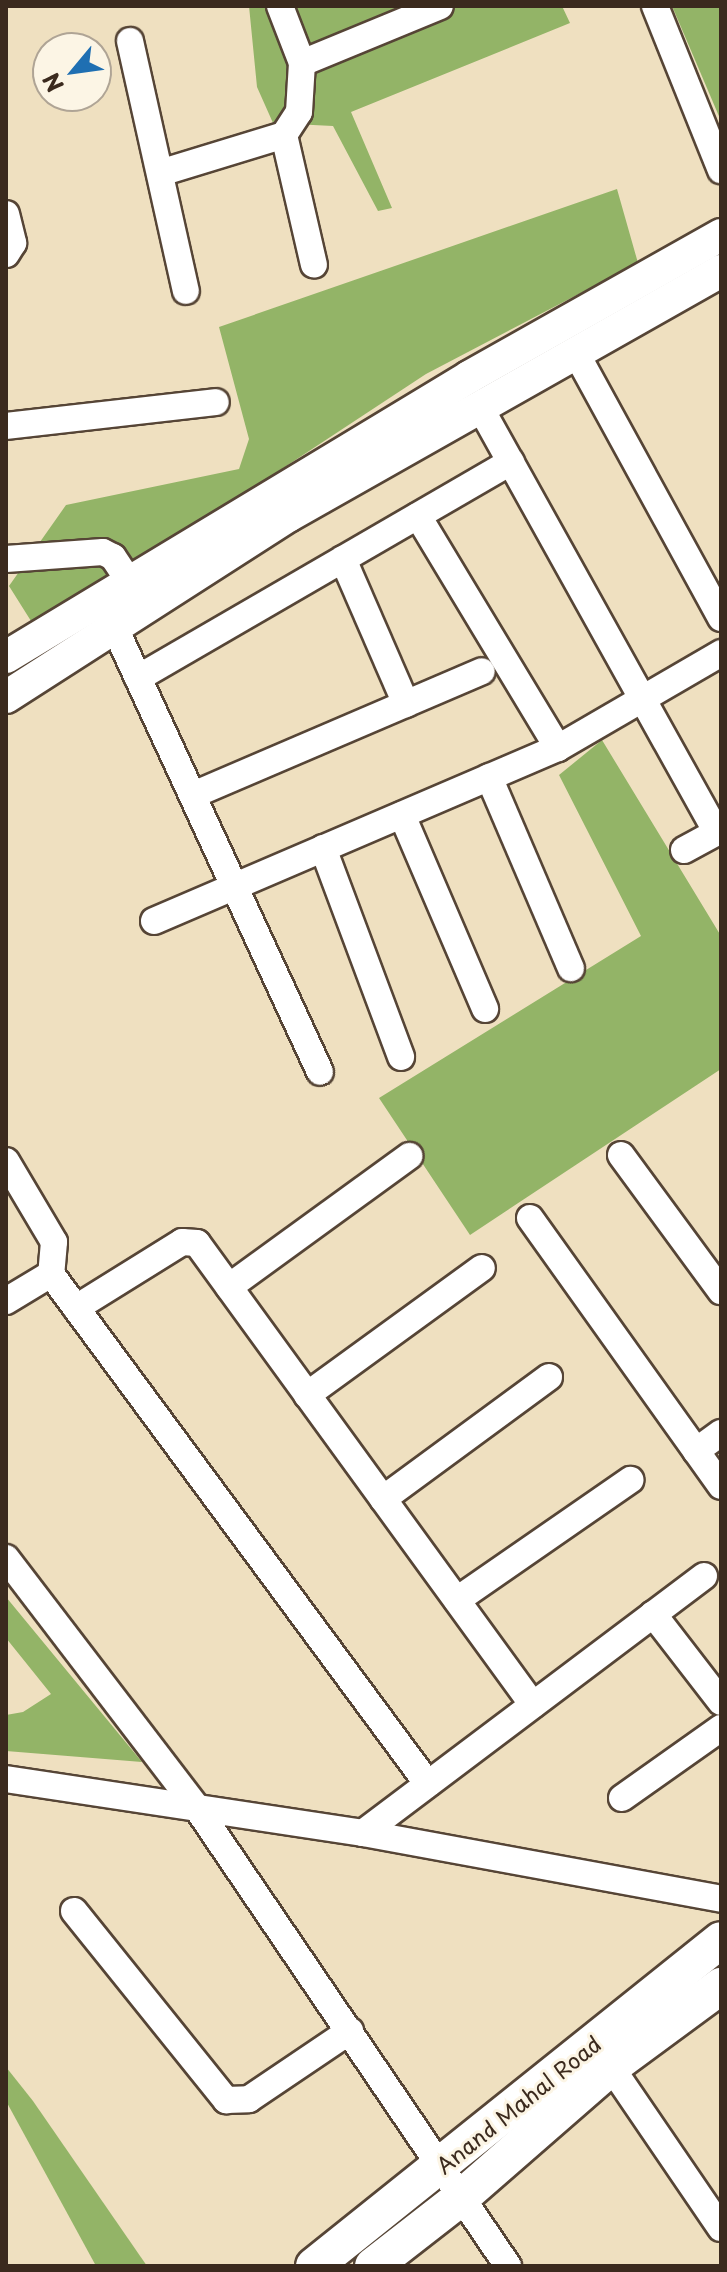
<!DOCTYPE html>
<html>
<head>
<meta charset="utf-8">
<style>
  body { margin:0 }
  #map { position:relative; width:727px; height:2272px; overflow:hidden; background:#efe0c0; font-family:"Playpen Sans",sans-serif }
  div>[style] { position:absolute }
  .forest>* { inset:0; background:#93b467 }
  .roads { filter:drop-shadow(2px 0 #564536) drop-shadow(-2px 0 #564536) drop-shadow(0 2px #564536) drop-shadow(0 -2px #564536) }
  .minor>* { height:26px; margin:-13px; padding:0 13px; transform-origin:13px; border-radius:13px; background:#fff }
  .tertiary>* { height:32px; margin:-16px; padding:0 16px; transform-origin:16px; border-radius:16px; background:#fff }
  .secondary>* { height:36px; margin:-18px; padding:0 18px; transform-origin:18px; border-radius:18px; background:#fff }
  span { translate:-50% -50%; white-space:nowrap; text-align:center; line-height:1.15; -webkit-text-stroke:6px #fcf5e5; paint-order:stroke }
  .street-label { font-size:22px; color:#3b2a1e }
  .frame { position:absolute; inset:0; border:8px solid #3b2a1e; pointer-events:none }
  .north { position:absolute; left:32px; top:32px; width:80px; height:80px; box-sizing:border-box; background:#fcf5e5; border:2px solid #afa495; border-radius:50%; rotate:241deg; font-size:22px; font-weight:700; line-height:32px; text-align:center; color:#3b2a1e }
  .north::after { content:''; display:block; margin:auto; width:28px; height:36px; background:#1f6fb2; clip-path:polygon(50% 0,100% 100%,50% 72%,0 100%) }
</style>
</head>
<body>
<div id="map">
  <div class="forest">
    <i style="clip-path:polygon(249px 6px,562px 6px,570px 23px,351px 112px,392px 208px,378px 211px,333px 126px,273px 123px,257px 87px)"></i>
    <i style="clip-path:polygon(672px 6px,721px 6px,721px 121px)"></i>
    <i style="clip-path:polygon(617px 189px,638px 263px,426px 374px,192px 528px,31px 621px,9px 586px,66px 505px,239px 469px,249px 439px,219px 327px)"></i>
    <i style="clip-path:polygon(602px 740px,721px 936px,721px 1069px,470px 1235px,379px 1098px,641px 936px,559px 775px)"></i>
    <i style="clip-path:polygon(6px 1597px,142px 1762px,6px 1751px,6px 1715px,23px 1712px,51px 1694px,6px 1638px)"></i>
    <i style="clip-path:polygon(6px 2067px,33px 2101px,147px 2266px,96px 2266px,6px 2101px)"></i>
  </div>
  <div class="roads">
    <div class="minor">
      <i style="left:280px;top:6px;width:61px;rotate:68.9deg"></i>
      <i style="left:302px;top:63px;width:149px;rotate:-22.4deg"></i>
      <i style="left:655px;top:6px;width:177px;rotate:68.1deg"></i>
      <i style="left:130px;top:41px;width:256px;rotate:77.4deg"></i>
      <i style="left:284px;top:135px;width:133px;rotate:77deg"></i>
      <i style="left:160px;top:173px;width:130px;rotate:-17deg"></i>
      <i style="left:284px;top:135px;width:27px;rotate:-57deg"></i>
      <i style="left:299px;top:112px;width:49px;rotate:-86.5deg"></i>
      <i style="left:6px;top:214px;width:30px;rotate:76deg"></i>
      <i style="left:13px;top:243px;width:13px;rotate:122deg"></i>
      <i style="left:576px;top:353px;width:302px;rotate:61.3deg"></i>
      <i style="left:480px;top:407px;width:487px;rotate:60.9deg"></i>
      <i style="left:6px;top:426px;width:211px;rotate:-6.5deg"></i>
      <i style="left:418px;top:516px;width:271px;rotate:58.9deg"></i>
      <i style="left:6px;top:559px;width:97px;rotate:-4.1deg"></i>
      <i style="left:103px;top:552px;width:11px;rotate:27deg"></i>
      <i style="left:113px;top:557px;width:47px;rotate:56.3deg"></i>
      <i style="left:343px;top:559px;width:158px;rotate:66.5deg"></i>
      <i style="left:114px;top:626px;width:491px;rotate:65.2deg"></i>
      <i style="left:138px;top:678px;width:431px;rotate:-30.1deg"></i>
      <i style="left:489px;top:777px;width:208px;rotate:66.8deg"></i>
      <i style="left:193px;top:795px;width:314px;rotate:-23.2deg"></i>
      <i style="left:402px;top:815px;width:211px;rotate:66.8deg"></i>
      <i style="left:323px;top:848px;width:223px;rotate:69.5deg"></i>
      <i style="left:684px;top:850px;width:42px;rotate:-28.4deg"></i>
      <i style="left:154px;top:921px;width:439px;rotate:-23.2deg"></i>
      <i style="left:558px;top:748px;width:189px;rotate:-30.2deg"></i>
      <i style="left:621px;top:1155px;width:169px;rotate:53.7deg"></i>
      <i style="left:6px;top:1161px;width:94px;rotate:59.3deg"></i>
      <i style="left:54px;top:1242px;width:32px;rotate:95deg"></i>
      <i style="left:51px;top:1274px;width:634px;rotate:53.53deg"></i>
      <i style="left:530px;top:1218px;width:329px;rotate:54.5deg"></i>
      <i style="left:229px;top:1287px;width:223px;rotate:-36deg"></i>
      <i style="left:6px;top:1301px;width:52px;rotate:-31deg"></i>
      <i style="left:76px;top:1308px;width:125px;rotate:-31.9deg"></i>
      <i style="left:182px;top:1242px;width:15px;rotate:4deg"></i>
      <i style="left:197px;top:1243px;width:571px;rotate:53.97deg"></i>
      <i style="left:307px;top:1395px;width:216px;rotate:-36deg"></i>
      <i style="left:696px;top:1451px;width:31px;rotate:-36deg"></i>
      <i style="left:383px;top:1499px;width:206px;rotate:-36.3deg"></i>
      <i style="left:6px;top:1558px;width:315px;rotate:52.6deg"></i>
      <i style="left:197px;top:1808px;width:554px;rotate:55.82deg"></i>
      <i style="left:457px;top:1600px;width:211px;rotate:-34.7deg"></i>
      <i style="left:653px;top:1614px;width:111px;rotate:52.3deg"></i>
      <i style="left:6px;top:1779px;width:361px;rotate:8.6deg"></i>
      <i style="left:363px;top:1833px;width:364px;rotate:10.4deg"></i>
      <i style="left:622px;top:1798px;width:121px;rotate:-35.3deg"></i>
      <i style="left:363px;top:1833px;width:427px;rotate:-37deg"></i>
      <i style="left:74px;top:1911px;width:243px;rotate:51.2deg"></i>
      <i style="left:226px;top:2100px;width:23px;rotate:-2deg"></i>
      <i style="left:249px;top:2099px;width:122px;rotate:-34deg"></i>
      <i style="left:611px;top:2067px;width:195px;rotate:55.7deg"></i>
    </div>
    <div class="tertiary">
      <i style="left:6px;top:657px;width:541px;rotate:-31.16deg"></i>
      <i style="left:469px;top:377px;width:289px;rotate:-29.4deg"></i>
      <i style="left:6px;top:697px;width:335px;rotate:-32.7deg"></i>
      <i style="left:288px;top:516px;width:498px;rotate:-29.5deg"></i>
    </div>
    <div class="secondary">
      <i style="left:314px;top:2266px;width:521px;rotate:-38.69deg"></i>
      <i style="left:373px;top:2266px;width:114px;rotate:-37.9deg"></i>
      <i style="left:463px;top:2196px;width:196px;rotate:-41.1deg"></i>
      <i style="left:611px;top:2067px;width:137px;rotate:-36.4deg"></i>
    </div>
  </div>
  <div class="street-label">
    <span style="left:518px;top:2104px;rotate:-39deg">Anand Mahal Road</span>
  </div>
  <div class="frame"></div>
  <div class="north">N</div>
</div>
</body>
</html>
